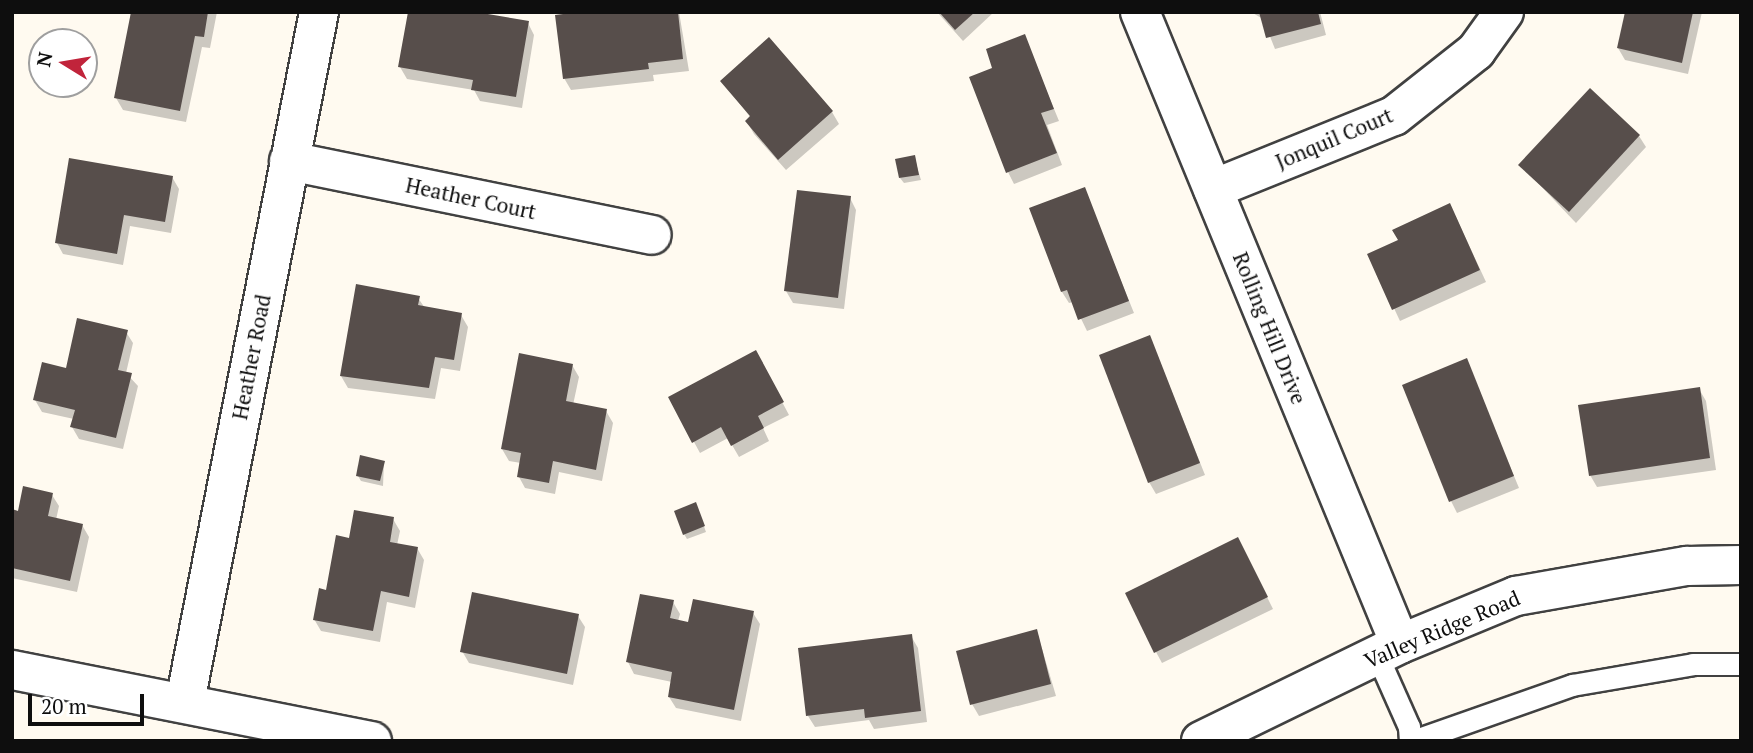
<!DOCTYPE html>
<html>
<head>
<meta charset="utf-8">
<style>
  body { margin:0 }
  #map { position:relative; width:1753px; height:753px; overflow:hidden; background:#fffaf0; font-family:"PT Serif",serif }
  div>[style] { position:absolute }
  .shadow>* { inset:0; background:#0003 }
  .building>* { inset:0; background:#574e4b }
  .roads { filter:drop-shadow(2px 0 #414141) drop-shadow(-2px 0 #414141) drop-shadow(0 2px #414141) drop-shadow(0 -2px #414141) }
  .lane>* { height:21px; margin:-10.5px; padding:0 10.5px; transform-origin:10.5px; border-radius:10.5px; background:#fff }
  .street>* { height:38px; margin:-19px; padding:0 19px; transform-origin:19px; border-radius:19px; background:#fff }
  span { translate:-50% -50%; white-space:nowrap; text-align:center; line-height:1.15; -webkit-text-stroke:7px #fff; paint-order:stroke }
  .street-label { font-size:21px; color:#0e0e0e }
  .frame { position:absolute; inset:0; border:14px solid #0e0e0e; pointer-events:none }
  .north { position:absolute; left:28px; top:28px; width:70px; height:70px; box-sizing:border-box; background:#fff; border:2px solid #9f9f9f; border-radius:50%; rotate:281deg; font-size:19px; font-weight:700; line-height:28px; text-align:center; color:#0e0e0e }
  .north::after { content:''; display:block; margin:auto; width:24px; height:32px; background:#c1243b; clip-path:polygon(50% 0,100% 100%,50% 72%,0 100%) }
  .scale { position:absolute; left:28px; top:694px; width:116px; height:32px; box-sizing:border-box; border:4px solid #0e0e0e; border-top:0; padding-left:9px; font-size:21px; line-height:24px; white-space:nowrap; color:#0e0e0e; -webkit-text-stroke:5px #fff; paint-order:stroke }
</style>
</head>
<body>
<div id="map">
  <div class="shadow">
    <i style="clip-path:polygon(133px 12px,217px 12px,210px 48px,202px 47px,186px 122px,123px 110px,116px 98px)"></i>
    <i style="clip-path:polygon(594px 12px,679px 12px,689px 71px,653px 75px,654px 81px,571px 90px,564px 78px)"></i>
    <i style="clip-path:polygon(937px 12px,994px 12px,963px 41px)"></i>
    <i style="clip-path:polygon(1251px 12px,1320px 12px,1326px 35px,1275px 49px,1263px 19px)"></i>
    <i style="clip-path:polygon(1626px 12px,1702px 12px,1688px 74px,1625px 60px,1618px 48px)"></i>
    <i style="clip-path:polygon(528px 23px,534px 35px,522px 108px,480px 101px,474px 90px,407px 79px,400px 67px)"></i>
    <i style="clip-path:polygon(1024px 36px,1059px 121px,1047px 125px,1062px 165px,1014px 184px,1008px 172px,995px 69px)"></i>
    <i style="clip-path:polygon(722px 81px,832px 112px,839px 124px,786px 170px,754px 134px,747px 122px,751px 118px)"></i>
    <i style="clip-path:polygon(1639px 136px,1646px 147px,1576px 223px,1521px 165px)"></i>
    <i style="clip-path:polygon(914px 157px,921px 180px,904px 183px,900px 178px)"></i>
    <i style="clip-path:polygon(172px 177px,179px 189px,171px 233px,130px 226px,123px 265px,63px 254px,57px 243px)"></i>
    <i style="clip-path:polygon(1084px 189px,1134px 313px,1087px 331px,1073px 302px,1069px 303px,1062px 292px,1031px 209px)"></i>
    <i style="clip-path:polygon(850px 198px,856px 210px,844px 309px,793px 303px,786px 291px)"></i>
    <i style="clip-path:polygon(1456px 217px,1486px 282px,1400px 321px,1369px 255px)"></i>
    <i style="clip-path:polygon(418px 298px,425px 308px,461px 315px,468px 327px,460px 371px,441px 368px,435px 399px,348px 388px,341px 376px)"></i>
    <i style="clip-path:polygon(126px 332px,133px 343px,126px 373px,138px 386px,123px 449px,79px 439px,72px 427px,74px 419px,42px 412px,35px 400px,67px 370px)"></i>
    <i style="clip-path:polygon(1150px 337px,1205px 475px,1156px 494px,1149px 482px)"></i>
    <i style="clip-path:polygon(1466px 361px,1519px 488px,1457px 513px,1451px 501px)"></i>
    <i style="clip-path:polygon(762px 364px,789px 415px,763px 428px,769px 441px,739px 457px,728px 438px,700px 453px,694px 442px)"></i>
    <i style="clip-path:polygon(572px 365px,579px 377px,573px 405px,606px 411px,613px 423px,602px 481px,559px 472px,555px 494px,525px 488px,519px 477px,521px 463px,509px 461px,502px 449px)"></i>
    <i style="clip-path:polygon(1699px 389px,1706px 401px,1716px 470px,1597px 487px,1590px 475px)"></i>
    <i style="clip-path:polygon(384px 462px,383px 486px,361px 481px,358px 476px)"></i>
    <i style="clip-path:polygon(52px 495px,59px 506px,56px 520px,82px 525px,89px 537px,77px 592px,12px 578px,12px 511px,20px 513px)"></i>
    <i style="clip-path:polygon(698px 510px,706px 532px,687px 539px,684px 534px)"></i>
    <i style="clip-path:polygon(393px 519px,400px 531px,397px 545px,417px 548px,424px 560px,415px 608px,387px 602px,380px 642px,321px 631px,314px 619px,350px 540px)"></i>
    <i style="clip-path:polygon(1244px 551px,1273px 609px,1162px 663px,1156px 652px)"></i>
    <i style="clip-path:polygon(673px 602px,680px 614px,678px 621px,689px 624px,753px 613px,760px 624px,741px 721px,676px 708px,669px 697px,672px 682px,634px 674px,628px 662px)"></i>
    <i style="clip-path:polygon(578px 616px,585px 627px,573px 685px,469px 663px,462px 651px)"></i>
    <i style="clip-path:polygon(1037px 632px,1056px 696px,979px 716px,972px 704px)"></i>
    <i style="clip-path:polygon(911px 636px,918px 648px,927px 722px,874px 729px,869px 720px,815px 727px,808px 716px)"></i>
  </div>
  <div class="building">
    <i style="clip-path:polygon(131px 12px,208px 12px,204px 37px,195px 36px,180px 111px,114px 98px)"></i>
    <i style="clip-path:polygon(408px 12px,476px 12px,529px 21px,516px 97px,471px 90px,473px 80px,398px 67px)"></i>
    <i style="clip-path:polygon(579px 12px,678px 12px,683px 59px,648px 63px,649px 69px,563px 79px,555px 15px)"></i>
    <i style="clip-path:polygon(939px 12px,975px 12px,955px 30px)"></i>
    <i style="clip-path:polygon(1259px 12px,1318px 12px,1321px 24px,1266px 38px)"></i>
    <i style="clip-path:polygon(1625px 12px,1693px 12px,1682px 63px,1617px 48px)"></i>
    <i style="clip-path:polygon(1025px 34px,1054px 109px,1041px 113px,1057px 153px,1006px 173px,969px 77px,992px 68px,986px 49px)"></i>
    <i style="clip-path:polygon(769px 37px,833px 111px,778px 160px,745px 121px,750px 116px,720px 81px)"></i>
    <i style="clip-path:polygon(1590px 88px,1640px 135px,1569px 212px,1518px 165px)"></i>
    <i style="clip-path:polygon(915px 155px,919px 175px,899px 178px,895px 159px)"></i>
    <i style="clip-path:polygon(69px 158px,173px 176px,165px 222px,124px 215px,117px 254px,55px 243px)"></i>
    <i style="clip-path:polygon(1085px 187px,1129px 301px,1078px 320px,1067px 290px,1061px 292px,1029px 208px)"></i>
    <i style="clip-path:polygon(797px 190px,851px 196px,838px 298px,784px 291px)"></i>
    <i style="clip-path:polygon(1450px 203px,1480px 270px,1392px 310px,1367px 254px,1398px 240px,1392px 230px)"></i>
    <i style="clip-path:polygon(356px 284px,420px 296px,418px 305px,462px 313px,454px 360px,435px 357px,429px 388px,340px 376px)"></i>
    <i style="clip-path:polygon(77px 318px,128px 330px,118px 370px,132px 373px,116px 438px,70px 427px,75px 410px,33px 400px,42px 362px,66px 368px)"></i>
    <i style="clip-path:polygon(1150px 335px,1200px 463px,1148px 483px,1099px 355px)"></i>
    <i style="clip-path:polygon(756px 350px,784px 402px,758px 416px,764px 428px,731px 446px,721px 427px,692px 443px,668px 397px)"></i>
    <i style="clip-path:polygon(519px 353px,573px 364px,566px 401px,607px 409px,596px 470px,553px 461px,549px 483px,517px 477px,521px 453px,501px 449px)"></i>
    <i style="clip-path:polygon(1467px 358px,1514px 476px,1449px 502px,1402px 385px)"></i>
    <i style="clip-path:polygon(1700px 387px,1710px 458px,1589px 476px,1578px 405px)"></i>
    <i style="clip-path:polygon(360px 455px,385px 461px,380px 481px,356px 476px)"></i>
    <i style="clip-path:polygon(23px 486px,53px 493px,48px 516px,83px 524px,70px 581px,12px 568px,12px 509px,18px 511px)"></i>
    <i style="clip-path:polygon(696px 502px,705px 526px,683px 535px,674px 511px)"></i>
    <i style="clip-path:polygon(354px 510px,394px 517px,390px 542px,418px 547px,409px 597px,381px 591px,373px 631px,313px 620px,319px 588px,326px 590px,336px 535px,349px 538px)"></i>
    <i style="clip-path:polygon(1238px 537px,1268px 597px,1154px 653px,1125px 593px)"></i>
    <i style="clip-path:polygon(472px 592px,579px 614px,567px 674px,460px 652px)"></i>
    <i style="clip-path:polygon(640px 594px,674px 600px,670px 618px,688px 622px,693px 599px,754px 611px,734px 710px,668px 697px,672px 672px,626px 662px)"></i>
    <i style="clip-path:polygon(1037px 629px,1051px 684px,970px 705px,956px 651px)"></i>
    <i style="clip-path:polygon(912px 634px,921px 711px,865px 718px,864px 709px,806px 716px,798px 648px)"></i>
  </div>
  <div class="roads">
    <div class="lane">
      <i style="left:1377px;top:655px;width:79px;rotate:66deg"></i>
      <i style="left:1409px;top:727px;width:14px;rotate:86deg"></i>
      <i style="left:1413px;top:741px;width:169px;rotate:-19.4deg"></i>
      <i style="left:1572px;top:685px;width:123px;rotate:-9.8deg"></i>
      <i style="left:1693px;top:664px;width:48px"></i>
    </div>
    <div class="street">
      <i style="left:1140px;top:12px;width:683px;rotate:67.64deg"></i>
      <i style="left:289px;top:161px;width:370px;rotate:11.5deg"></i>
      <i style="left:1213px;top:189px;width:195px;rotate:-22deg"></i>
      <i style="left:1394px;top:116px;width:105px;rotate:-38.4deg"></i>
      <i style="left:1476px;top:51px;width:48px;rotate:-54.3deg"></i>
      <i style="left:12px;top:670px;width:367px;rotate:11.2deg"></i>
      <i style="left:185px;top:702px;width:703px;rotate:-79.01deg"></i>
      <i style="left:1201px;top:741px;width:221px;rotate:-26deg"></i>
      <i style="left:1400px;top:644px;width:126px;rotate:-22.5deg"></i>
      <i style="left:1516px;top:596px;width:174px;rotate:-10deg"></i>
      <i style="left:1687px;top:566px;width:54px;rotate:-1.1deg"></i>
    </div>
  </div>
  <div class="street-label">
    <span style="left:1334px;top:138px;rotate:-23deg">Jonquil Court</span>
    <span style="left:471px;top:198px;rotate:12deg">Heather Court</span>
    <span style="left:1270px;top:328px;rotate:68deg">Rolling Hill Drive</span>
    <span style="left:251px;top:357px;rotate:-79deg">Heather Road</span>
    <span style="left:1442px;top:629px;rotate:-23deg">Valley Ridge Road</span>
  </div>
  <div class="frame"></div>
  <div class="north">N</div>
  <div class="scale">20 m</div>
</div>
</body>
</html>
